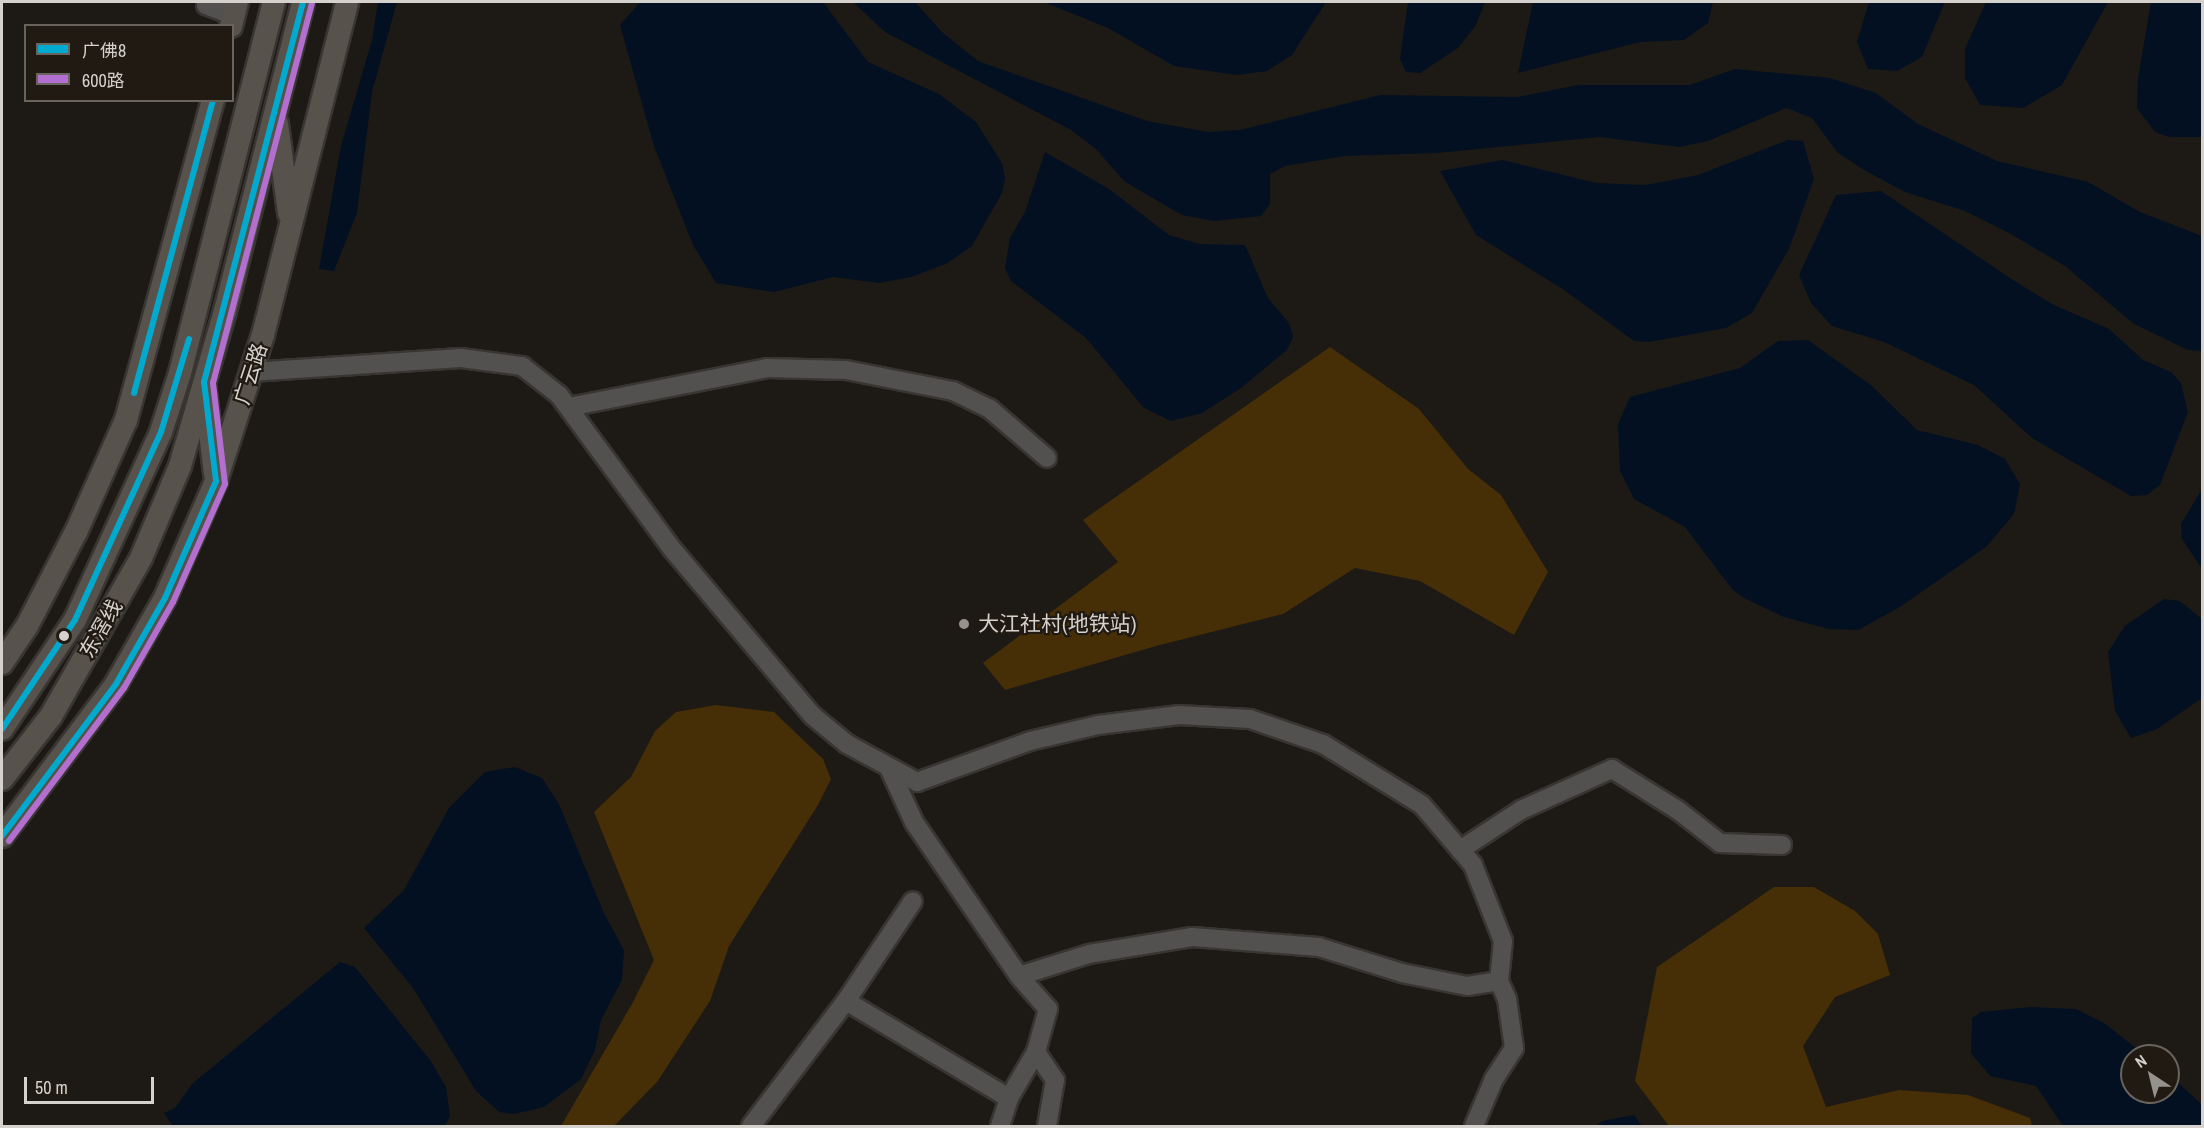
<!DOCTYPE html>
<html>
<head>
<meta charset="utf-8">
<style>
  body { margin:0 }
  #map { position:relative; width:2204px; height:1128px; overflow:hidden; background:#1d1a16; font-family:"Archivo Narrow","Noto Sans SC",sans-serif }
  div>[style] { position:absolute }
  .green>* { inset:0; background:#462e07 }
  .water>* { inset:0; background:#031021 }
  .roads { filter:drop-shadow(2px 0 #383532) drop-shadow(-2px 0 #383532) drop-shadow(0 2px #383532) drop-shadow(0 -2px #383532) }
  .minor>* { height:18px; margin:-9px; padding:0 9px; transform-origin:9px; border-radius:9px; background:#53514f }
  .major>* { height:22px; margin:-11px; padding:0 11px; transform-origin:11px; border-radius:11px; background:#57524c }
  .bus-1>* { height:6px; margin:-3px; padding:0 3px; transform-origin:3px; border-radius:3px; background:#00a9ce }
  .bus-2>* { height:6px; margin:-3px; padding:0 3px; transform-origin:3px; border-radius:3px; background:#b36fd0 }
  .dots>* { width:16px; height:16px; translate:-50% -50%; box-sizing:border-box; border:3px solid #201a13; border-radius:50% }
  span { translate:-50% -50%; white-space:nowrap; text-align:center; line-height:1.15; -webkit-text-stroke:4.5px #201a13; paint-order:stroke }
  .street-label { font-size:21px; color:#d5d1cc }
  .poi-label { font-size:21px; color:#d5d1cc }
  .left { translate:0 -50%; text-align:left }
  .frame { position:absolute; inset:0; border:3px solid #d5d1cc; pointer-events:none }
  .legend { position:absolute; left:24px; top:24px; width:210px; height:78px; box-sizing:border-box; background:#201a13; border:2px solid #68635d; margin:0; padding:8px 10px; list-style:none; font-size:18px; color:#d5d1cc }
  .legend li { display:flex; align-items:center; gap:12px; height:30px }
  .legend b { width:30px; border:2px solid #68635d }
  .north { position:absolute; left:2120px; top:1044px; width:60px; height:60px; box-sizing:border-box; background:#201a13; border:2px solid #68635d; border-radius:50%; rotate:325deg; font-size:16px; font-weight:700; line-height:24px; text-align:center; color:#d5d1cc }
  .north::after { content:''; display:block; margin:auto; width:21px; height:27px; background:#95918c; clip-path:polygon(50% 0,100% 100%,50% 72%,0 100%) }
  .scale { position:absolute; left:24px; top:1077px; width:130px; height:27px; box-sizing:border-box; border:3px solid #d5d1cc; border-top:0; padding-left:8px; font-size:18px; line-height:21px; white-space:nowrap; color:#d5d1cc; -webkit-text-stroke:4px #201a13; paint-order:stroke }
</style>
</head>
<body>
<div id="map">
  <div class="green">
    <i style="clip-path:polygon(1330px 347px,1419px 409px,1468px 469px,1501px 495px,1548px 572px,1514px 635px,1420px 581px,1355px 568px,1283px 614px,1156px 646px,1005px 690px,983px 663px,1118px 562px,1083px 520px)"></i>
    <i style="clip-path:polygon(716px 705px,774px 712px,823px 759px,831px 779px,818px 805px,729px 946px,710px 1001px,657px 1082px,614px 1126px,561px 1126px,632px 1004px,654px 960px,594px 812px,631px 777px,655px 731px,676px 712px)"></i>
    <i style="clip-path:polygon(1774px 887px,1814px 887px,1855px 911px,1878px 934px,1890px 975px,1835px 997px,1803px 1046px,1826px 1107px,1899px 1090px,1968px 1095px,2030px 1118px,2032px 1126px,1669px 1126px,1635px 1081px,1657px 967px)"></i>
  </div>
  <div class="water">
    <i style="clip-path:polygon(378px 2px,397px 2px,372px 92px,357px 213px,334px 271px,319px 269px,341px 146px,372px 40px)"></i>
    <i style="clip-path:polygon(640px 2px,823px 2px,868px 62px,939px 94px,976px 122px,1002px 163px,1005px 178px,1002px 193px,972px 246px,946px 264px,911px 277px,879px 283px,833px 277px,774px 292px,716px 283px,693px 245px,654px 146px,620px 25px)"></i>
    <i style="clip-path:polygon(853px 2px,915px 2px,942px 32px,978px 61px,1147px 121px,1208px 132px,1240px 130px,1380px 95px,1518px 97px,1578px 85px,1690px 85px,1735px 69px,1830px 78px,1876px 93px,1918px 124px,1997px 161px,2088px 182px,2140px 212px,2202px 236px,2202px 351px,2188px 350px,2134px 324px,2065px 266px,2009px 233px,1965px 211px,1905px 192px,1864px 170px,1838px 153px,1812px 118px,1786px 108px,1708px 141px,1679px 147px,1599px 137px,1437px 153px,1344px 156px,1285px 166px,1270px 174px,1270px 204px,1261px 216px,1214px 221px,1182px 215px,1125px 182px,1096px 149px,1071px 130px,885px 32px)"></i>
    <i style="clip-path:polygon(1044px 2px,1326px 2px,1292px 55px,1267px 71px,1237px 75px,1174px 66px,1108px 28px)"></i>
    <i style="clip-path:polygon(1408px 2px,1485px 2px,1476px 25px,1458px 48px,1420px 73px,1406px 72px,1400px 59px)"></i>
    <i style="clip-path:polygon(1533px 2px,1713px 2px,1708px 23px,1684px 40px,1640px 42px,1518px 73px)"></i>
    <i style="clip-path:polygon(1869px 2px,1945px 2px,1922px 57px,1897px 71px,1868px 69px,1857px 42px)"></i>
    <i style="clip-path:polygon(1986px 2px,2108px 2px,2062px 85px,2023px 108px,1980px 105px,1965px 78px,1965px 49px)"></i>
    <i style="clip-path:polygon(2151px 2px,2202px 2px,2202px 137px,2169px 137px,2155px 132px,2137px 108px,2138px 78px)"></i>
    <i style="clip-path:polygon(1788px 140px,1803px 141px,1814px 179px,1789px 249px,1752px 313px,1726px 328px,1649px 342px,1634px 341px,1564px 290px,1476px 235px,1440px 171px,1503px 160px,1596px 183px,1646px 185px,1698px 175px)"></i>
    <i style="clip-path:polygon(1045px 152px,1109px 189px,1169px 235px,1200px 244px,1245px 245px,1268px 298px,1289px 323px,1293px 337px,1287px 350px,1241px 388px,1202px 413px,1171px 421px,1144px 408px,1086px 338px,1011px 281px,1005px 268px,1010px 238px,1025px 212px)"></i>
    <i style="clip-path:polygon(1881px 191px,2013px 280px,2052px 304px,2109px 329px,2143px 360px,2171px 372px,2181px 383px,2188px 412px,2160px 485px,2147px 495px,2131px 496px,2032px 438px,1974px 385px,1884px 342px,1832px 326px,1811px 303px,1799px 275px,1836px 195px)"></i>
    <i style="clip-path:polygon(1808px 340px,1872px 386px,1917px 430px,1978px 445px,2005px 459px,2020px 484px,2014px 514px,1986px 547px,1900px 607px,1858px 630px,1829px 629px,1784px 617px,1744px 598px,1732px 589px,1685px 527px,1634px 499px,1620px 471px,1618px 424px,1630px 397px,1740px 368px,1778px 341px)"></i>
    <i style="clip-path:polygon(2202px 489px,2202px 569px,2182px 539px,2181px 524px)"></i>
    <i style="clip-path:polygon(2164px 599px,2180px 601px,2202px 619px,2202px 698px,2157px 729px,2131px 738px,2115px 711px,2108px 652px,2125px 626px)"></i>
    <i style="clip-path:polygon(515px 767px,542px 778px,559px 804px,603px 911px,624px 950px,622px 980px,601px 1020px,595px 1050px,581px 1079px,544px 1107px,514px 1114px,499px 1112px,476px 1091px,413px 988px,364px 928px,404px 890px,449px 808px,485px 772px)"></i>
    <i style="clip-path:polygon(340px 962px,355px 967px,430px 1060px,446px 1087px,450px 1116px,445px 1126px,173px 1126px,164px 1113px,175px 1108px,193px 1083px)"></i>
    <i style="clip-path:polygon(2030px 1007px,2076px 1009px,2104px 1023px,2146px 1056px,2132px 1056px,2132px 1092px,2168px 1092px,2168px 1073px,2202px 1105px,2202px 1126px,2063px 1126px,2036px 1086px,1990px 1076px,1971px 1053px,1972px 1018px,1981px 1012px)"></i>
    <i style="clip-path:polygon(1634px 1115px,1642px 1126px,1596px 1126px,1602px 1121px)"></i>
  </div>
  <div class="roads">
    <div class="minor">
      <i style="left:206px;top:2px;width:3px;rotate:90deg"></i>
      <i style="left:206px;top:5px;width:30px;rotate:21deg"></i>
      <i style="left:251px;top:372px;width:210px;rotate:-3.8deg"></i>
      <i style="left:461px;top:358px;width:62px;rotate:7.5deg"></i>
      <i style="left:522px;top:366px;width:47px;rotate:38.1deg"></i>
      <i style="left:559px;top:395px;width:192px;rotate:53.7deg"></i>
      <i style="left:673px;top:550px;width:217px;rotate:49.9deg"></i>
      <i style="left:813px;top:716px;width:44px;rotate:39.5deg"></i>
      <i style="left:847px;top:744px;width:80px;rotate:28.5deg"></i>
      <i style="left:917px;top:782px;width:120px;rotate:-19.9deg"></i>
      <i style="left:1030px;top:741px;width:70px;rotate:-13.2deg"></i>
      <i style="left:1098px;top:725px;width:82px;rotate:-7deg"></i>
      <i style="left:1179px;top:715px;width:71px;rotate:3.2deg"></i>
      <i style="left:1250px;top:719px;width:77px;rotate:18.9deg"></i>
      <i style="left:1323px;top:744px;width:116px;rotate:31.6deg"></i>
      <i style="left:1422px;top:805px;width:79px;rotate:49.6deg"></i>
      <i style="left:1473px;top:865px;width:82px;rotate:68.5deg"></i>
      <i style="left:1503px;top:941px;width:40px;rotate:95.7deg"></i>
      <i style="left:1499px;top:981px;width:32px;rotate:171deg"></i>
      <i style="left:1467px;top:986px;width:66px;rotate:-168.7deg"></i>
      <i style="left:1402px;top:973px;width:87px;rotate:-162.6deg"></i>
      <i style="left:1319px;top:947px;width:127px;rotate:-175.5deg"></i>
      <i style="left:1192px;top:937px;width:104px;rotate:170.6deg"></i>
      <i style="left:1089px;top:954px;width:73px;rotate:162.6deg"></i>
      <i style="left:1019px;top:976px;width:186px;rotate:-124.3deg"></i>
      <i style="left:914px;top:822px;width:57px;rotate:-114.8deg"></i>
      <i style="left:569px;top:407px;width:203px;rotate:-11.1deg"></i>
      <i style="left:768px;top:368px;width:78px;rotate:1.5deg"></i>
      <i style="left:846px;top:370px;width:109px;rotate:11.1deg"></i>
      <i style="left:953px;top:391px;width:41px;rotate:25.9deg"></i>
      <i style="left:990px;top:409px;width:75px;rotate:40.7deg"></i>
      <i style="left:1460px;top:850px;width:73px;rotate:-33.3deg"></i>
      <i style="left:1521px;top:810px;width:100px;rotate:-24.3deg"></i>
      <i style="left:1612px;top:769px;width:79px;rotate:32.1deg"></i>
      <i style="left:1679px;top:811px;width:52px;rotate:38deg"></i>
      <i style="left:1720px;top:843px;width:62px;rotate:1.8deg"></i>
      <i style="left:846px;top:1001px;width:190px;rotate:30.8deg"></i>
      <i style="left:1036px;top:1052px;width:34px;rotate:56deg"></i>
      <i style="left:1055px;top:1080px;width:47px;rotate:99.9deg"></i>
      <i style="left:751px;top:1126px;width:157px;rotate:-52.8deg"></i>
      <i style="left:846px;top:1001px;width:120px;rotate:-56.2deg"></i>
      <i style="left:1000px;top:1126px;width:29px;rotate:-72deg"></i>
      <i style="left:1009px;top:1098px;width:53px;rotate:-59.6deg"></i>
      <i style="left:1036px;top:1052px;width:45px;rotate:-74.4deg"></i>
      <i style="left:1048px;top:1009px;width:44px;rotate:-131.3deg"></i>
      <i style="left:1474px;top:1126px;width:51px;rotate:-66.9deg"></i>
      <i style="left:1494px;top:1079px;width:37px;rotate:-57deg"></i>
      <i style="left:1514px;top:1048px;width:49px;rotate:-98.1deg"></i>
      <i style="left:1507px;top:999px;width:20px;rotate:-114deg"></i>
    </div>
    <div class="major">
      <i style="left:231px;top:26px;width:25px;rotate:-76deg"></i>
      <i style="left:277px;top:124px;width:90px;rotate:82.3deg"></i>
      <i style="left:205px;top:391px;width:84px;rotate:83.1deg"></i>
      <i style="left:2px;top:663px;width:45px;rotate:-56deg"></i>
      <i style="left:27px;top:626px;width:108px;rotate:-62.5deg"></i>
      <i style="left:77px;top:530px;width:120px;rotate:-66deg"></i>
      <i style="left:126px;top:420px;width:332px;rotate:-74.8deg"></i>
      <i style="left:2px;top:729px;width:131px;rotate:-56.2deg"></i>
      <i style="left:75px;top:620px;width:207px;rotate:-65.4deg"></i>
      <i style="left:161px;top:432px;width:62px;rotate:-72.1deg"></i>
      <i style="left:180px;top:373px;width:383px;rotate:-75.8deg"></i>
      <i style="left:2px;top:779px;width:80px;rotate:-52.1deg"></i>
      <i style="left:51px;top:716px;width:182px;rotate:-60.3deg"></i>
      <i style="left:141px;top:558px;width:100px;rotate:-67deg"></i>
      <i style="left:180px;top:466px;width:161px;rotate:-73.8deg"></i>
      <i style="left:225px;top:311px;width:319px;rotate:-75.8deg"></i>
      <i style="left:2px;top:836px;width:190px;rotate:-53.1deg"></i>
      <i style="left:116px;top:684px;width:99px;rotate:-60.3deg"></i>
      <i style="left:165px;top:598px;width:128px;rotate:-66.4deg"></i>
      <i style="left:216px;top:481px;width:153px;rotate:-72.2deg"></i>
      <i style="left:263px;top:335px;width:343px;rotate:-75.8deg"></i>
    </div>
  </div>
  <div class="bus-1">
    <i style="left:134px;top:393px;width:303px;rotate:-74.9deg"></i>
    <i style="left:2px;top:729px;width:131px;rotate:-56.2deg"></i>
    <i style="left:75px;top:620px;width:207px;rotate:-65.4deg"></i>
    <i style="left:161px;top:432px;width:97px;rotate:-73.2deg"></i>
    <i style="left:2px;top:836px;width:190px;rotate:-53.1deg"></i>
    <i style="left:116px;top:684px;width:99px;rotate:-60.3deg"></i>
    <i style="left:165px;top:598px;width:128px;rotate:-66.4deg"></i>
    <i style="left:216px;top:481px;width:100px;rotate:-96.9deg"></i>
    <i style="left:204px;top:382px;width:393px;rotate:-75.4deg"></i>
  </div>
  <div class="bus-2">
    <i style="left:9px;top:841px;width:191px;rotate:-53.1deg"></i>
    <i style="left:124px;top:688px;width:99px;rotate:-60.3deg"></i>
    <i style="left:173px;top:602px;width:129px;rotate:-66.2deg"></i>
    <i style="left:225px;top:484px;width:102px;rotate:-96.8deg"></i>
    <i style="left:213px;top:383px;width:392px;rotate:-75.4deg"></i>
  </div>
  <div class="dots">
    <i style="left:964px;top:624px;background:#95918c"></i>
    <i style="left:64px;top:636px;background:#d5d1cc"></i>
  </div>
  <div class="street-label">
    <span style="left:251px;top:374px;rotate:-72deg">广云路</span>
    <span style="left:101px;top:629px;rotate:-60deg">东滘线</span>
  </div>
  <div class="poi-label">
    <span class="left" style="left:978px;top:624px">大江社村(地铁站)</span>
  </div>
  <div class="frame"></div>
  <ul class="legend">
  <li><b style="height:8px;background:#00a9ce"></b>广佛8</li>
  <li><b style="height:8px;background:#b36fd0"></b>600路</li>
  </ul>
  <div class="north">N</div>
  <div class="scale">50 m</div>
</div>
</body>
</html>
